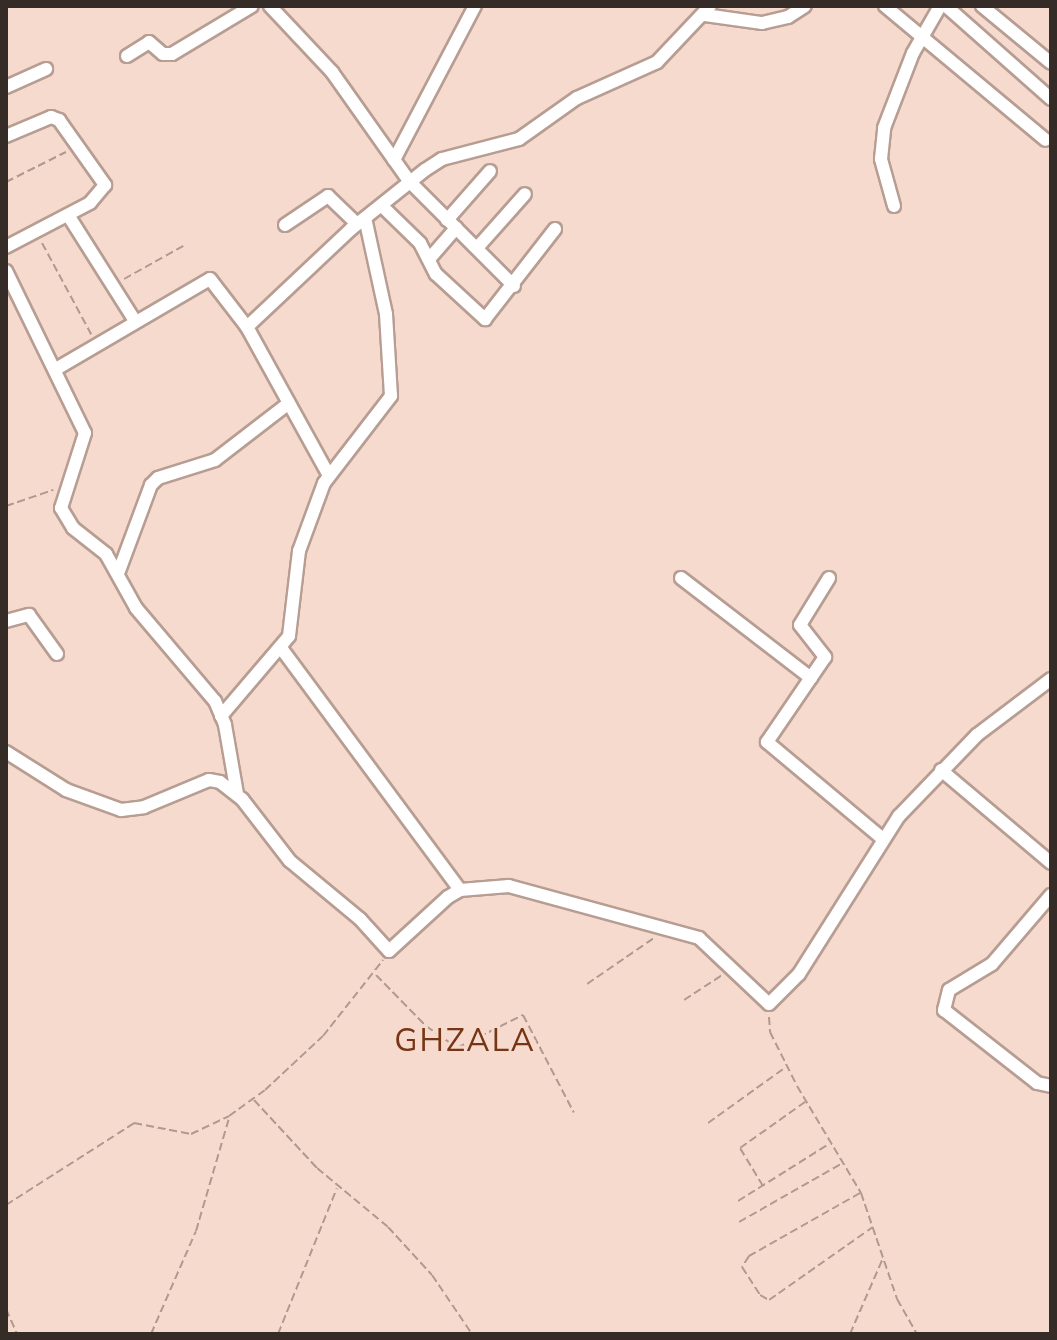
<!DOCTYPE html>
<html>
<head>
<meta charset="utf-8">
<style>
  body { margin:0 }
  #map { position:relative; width:1057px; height:1340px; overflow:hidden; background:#f6dace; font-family:"Nunito Sans",sans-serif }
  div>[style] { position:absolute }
  .path>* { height:2px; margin-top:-1px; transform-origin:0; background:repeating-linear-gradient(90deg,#af9990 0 8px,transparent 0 12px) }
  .roads { filter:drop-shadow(2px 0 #b79d92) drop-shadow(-2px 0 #b79d92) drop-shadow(0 2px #b79d92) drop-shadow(0 -2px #b79d92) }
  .street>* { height:12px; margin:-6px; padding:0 6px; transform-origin:6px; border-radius:6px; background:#fff }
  span { translate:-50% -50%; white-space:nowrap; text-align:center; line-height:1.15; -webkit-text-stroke:6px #f6dace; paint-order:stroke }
  .quarter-label { font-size:32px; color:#753516; letter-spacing:2px }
  .frame { position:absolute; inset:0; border:8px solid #352b27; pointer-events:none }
</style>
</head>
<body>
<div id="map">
  <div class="path">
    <i style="left:1050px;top:6px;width:1px;rotate:45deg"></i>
    <i style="left:6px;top:182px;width:67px;rotate:-26.6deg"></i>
    <i style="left:42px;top:243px;width:106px;rotate:61.7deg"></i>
    <i style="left:124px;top:279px;width:68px;rotate:-29.2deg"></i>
    <i style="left:6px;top:506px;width:50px;rotate:-18.8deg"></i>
    <i style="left:376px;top:975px;width:71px;rotate:45.6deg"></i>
    <i style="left:426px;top:1026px;width:38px;rotate:35deg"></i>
    <i style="left:457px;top:1048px;width:74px;rotate:-26.6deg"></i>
    <i style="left:523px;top:1015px;width:110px;rotate:62.5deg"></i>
    <i style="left:587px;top:984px;width:81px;rotate:-34.5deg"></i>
    <i style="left:684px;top:1000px;width:45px;rotate:-33.3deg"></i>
    <i style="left:769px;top:1017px;width:15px;rotate:86deg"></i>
    <i style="left:770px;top:1032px;width:60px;rotate:63.4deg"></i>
    <i style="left:797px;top:1086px;width:125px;rotate:59.1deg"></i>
    <i style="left:861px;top:1193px;width:112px;rotate:71.2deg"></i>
    <i style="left:897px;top:1299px;width:40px;rotate:60.3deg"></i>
    <i style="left:254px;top:1100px;width:93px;rotate:47.2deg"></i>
    <i style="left:317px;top:1168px;width:92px;rotate:39.7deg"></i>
    <i style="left:388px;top:1227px;width:65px;rotate:47.5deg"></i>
    <i style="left:432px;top:1275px;width:71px;rotate:55.9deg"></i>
    <i style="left:708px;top:1123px;width:96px;rotate:-35.7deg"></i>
    <i style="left:763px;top:1186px;width:44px;rotate:-121.2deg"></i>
    <i style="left:740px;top:1148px;width:80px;rotate:-35.3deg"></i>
    <i style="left:860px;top:1193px;width:128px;rotate:150.4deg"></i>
    <i style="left:749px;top:1256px;width:13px;rotate:122deg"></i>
    <i style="left:742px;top:1267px;width:33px;rotate:57deg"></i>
    <i style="left:760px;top:1295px;width:10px;rotate:29deg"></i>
    <i style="left:769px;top:1300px;width:127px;rotate:-35.1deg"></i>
    <i style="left:738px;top:1201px;width:107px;rotate:-32.1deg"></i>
    <i style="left:6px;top:1205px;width:152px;rotate:-32.6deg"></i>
    <i style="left:134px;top:1123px;width:58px;rotate:10.9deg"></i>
    <i style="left:191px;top:1134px;width:42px;rotate:-25.3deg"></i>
    <i style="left:229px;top:1116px;width:44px;rotate:-35.8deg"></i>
    <i style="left:265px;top:1090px;width:79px;rotate:-43deg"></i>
    <i style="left:323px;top:1036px;width:97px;rotate:-51.7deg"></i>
    <i style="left:739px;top:1222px;width:117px;rotate:-29.6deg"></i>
    <i style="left:6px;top:1309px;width:27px;rotate:66deg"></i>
    <i style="left:151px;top:1334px;width:112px;rotate:-66.4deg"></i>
    <i style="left:196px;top:1231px;width:118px;rotate:-73.7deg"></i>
    <i style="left:278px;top:1334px;width:157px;rotate:-68deg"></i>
    <i style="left:850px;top:1334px;width:83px;rotate:-66.5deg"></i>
  </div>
  <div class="roads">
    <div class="street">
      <i style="left:270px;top:6px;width:91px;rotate:46.8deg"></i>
      <i style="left:332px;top:72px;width:135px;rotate:54.7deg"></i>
      <i style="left:410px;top:182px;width:147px;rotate:45deg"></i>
      <i style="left:885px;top:6px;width:209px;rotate:39.8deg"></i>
      <i style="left:946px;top:6px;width:140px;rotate:41.5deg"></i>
      <i style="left:982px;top:6px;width:89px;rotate:39.6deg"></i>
      <i style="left:705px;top:15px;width:58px;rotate:8deg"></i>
      <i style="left:762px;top:23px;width:27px;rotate:-13deg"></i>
      <i style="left:788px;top:17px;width:20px;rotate:-33deg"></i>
      <i style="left:127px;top:56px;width:26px;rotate:-32deg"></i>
      <i style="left:149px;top:42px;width:18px;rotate:41deg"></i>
      <i style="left:163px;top:54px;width:9px"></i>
      <i style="left:172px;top:54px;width:93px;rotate:-31deg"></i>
      <i style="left:6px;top:87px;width:44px;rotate:-24.2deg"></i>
      <i style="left:6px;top:136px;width:49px;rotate:-22.9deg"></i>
      <i style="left:51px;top:117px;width:9px;rotate:21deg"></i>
      <i style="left:59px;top:120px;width:80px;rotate:54.7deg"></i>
      <i style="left:105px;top:185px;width:23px;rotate:130deg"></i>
      <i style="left:90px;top:203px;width:95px;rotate:152.4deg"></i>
      <i style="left:394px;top:160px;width:174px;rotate:-62.3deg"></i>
      <i style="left:382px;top:206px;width:53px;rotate:44.2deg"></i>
      <i style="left:420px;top:243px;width:35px;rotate:63deg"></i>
      <i style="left:436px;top:274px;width:67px;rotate:42.6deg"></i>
      <i style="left:485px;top:319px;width:114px;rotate:-52.1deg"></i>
      <i style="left:894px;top:206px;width:49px;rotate:-105.5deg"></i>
      <i style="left:881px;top:159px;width:31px;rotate:-84deg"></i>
      <i style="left:884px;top:128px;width:80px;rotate:-68.9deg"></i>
      <i style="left:913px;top:53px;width:54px;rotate:-60.1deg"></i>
      <i style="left:68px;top:215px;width:125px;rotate:57.7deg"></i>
      <i style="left:447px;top:220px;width:65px;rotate:-48.7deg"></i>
      <i style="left:285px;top:225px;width:52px;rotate:-34deg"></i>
      <i style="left:328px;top:196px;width:40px;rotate:44deg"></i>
      <i style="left:477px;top:248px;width:72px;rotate:-48.4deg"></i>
      <i style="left:430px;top:258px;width:40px;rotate:-49deg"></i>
      <i style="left:6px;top:271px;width:180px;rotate:64deg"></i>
      <i style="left:85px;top:433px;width:79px;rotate:107.7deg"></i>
      <i style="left:61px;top:508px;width:23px;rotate:59deg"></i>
      <i style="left:73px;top:528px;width:42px;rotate:38.2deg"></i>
      <i style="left:106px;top:554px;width:62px;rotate:60.9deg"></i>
      <i style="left:136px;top:608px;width:122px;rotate:49.7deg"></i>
      <i style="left:215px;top:701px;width:26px;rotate:67deg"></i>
      <i style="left:225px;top:725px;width:70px;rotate:80.1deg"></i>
      <i style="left:247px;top:327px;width:168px;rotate:61.1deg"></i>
      <i style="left:56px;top:369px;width:178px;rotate:-30.3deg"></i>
      <i style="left:210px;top:279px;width:61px;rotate:52.4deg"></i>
      <i style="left:247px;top:327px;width:143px;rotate:-43.3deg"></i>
      <i style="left:351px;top:229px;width:95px;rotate:-38.6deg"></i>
      <i style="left:425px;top:170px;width:20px;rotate:-33deg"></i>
      <i style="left:442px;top:159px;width:80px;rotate:-14.6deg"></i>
      <i style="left:519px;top:139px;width:71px;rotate:-35.3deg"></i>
      <i style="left:577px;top:98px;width:88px;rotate:-24.2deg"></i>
      <i style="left:657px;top:62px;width:77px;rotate:-46.6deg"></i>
      <i style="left:119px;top:571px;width:92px;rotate:-69.6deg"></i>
      <i style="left:151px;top:485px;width:10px;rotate:-45deg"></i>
      <i style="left:158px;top:478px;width:60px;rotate:-17.5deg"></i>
      <i style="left:215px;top:460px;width:93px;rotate:-37.6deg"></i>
      <i style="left:681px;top:578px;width:164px;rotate:37.6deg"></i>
      <i style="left:829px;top:578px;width:55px;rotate:121.7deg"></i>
      <i style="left:800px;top:625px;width:41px;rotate:52deg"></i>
      <i style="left:825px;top:657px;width:103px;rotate:124.3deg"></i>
      <i style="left:767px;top:742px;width:150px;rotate:39.9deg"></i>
      <i style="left:6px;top:621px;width:24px;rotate:-15deg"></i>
      <i style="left:29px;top:615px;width:48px;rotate:54.3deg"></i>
      <i style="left:281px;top:648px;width:301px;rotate:53.5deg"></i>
      <i style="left:221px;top:716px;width:105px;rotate:-49.6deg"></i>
      <i style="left:289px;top:636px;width:86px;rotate:-83.3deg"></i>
      <i style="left:299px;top:551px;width:72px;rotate:-69.8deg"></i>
      <i style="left:324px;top:483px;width:110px;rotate:-52.4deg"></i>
      <i style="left:391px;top:396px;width:82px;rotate:-93.5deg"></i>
      <i style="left:386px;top:314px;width:98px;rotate:-102.3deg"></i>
      <i style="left:6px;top:752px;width:71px;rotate:32.3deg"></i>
      <i style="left:66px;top:790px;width:59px;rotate:20deg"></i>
      <i style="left:121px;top:810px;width:23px;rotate:-7deg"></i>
      <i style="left:144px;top:807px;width:70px;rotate:-22.6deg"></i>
      <i style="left:209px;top:780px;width:11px;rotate:10deg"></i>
      <i style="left:220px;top:782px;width:28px;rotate:38deg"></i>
      <i style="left:242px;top:799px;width:78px;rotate:52.3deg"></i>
      <i style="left:290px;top:861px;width:91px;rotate:39.6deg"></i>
      <i style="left:360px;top:919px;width:43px;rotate:47.8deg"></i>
      <i style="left:389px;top:951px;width:80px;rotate:-42.5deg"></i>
      <i style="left:448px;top:897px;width:14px;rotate:-30deg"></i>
      <i style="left:460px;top:890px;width:49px;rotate:-4.7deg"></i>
      <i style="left:509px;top:886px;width:197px;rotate:15.3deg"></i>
      <i style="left:699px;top:938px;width:96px;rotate:43.3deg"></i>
      <i style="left:769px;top:1004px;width:42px;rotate:-45deg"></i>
      <i style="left:799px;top:974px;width:187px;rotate:-57.7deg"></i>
      <i style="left:899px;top:816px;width:112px;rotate:-46.1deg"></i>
      <i style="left:977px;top:735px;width:93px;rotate:-37.1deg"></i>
      <i style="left:941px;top:770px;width:144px;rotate:40.2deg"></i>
      <i style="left:1051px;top:895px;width:91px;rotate:130.5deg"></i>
      <i style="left:992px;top:964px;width:50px;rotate:148.8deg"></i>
      <i style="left:949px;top:990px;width:21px;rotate:104deg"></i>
      <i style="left:944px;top:1010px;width:118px;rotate:38.1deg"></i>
      <i style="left:1037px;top:1083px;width:14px;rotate:12deg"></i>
    </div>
  </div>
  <div class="quarter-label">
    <span style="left:465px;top:1041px">GHZALA</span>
  </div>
  <div class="frame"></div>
</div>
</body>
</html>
